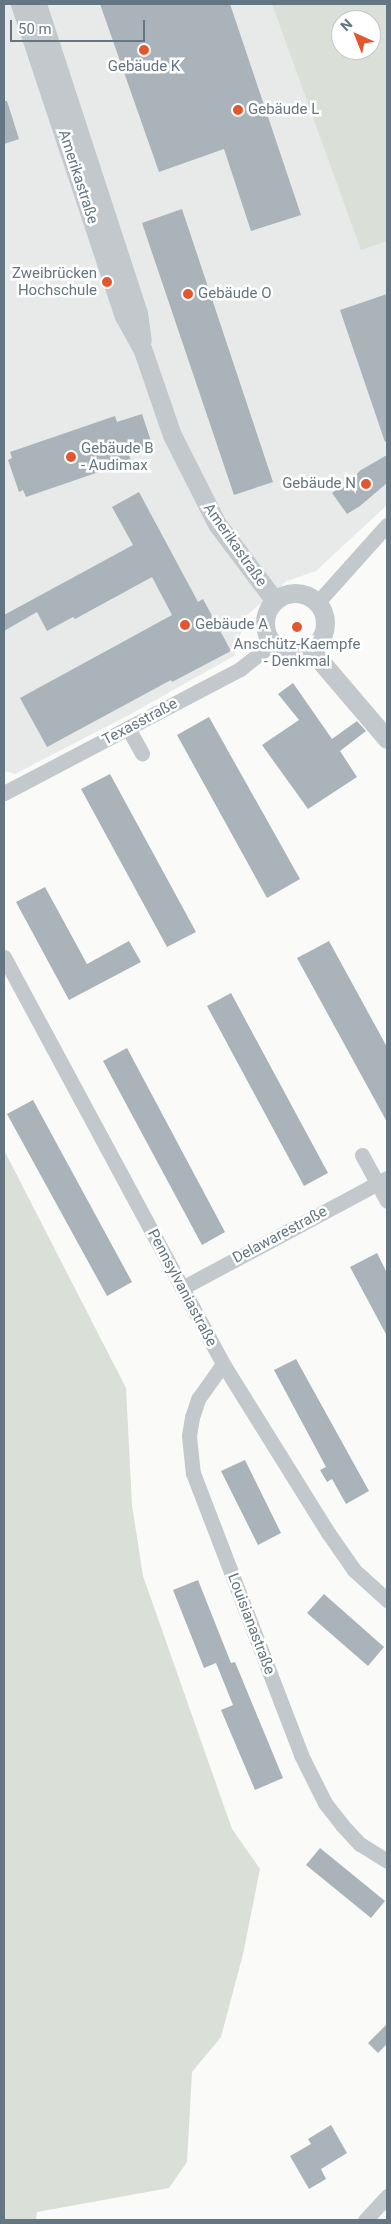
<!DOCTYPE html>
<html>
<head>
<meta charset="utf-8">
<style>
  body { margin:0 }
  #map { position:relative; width:391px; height:2224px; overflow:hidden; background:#fafaf8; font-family:Roboto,sans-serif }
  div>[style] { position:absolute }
  .built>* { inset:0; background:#e8e9e9 }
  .green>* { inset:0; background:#dadfd7 }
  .building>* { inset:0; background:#aab3b9 }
  .minor>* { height:15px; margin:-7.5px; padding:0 7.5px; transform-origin:7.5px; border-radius:7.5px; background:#c3c8cc }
  .tertiary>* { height:19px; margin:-9.5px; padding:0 9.5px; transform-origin:9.5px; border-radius:9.5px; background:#c3c8cc }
  .tertiary>.ring { margin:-9.5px; padding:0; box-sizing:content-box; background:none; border:19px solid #c3c8cc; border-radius:50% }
  .dots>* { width:14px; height:14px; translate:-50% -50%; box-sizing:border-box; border:2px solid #fff; border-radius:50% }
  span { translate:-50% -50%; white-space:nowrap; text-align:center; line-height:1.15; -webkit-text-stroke:5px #fff; paint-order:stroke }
  .poi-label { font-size:15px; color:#657683 }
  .left { translate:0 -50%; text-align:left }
  .right { translate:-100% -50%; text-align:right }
  .street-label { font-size:15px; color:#657683 }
  .frame { position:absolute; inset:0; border:5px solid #657683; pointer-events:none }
  .north { position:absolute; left:331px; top:10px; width:50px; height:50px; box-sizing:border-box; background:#fff; border:1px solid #c1c8cd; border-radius:50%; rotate:316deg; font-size:14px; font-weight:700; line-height:20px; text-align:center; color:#657683 }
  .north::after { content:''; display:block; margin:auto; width:18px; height:22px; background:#e4572e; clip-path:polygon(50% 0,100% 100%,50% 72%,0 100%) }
  .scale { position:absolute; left:10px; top:20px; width:135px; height:22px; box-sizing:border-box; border:2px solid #657683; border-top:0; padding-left:6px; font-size:15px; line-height:18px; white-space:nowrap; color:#657683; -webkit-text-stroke:4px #fff; paint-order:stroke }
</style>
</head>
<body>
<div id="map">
  <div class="built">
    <i style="clip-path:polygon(evenodd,4px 4px,387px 4px,387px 505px,316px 571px,287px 581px,246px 616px,234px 656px,129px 715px,15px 774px,4px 771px,4px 4px,341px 20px,371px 20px,371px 50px,341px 50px,341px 20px)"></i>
  </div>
  <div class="green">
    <i style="clip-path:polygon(evenodd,272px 4px,387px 4px,387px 241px,361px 250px,272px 4px,341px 20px,371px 20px,371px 50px,341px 50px,341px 20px)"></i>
    <i style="clip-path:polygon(4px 1150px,126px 1388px,132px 1505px,143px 1576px,232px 1829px,260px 1869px,243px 1954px,221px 2037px,192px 2072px,187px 2162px,169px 2188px,37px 2212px,36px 2220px,4px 2220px)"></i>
  </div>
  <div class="building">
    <i style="clip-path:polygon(100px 4px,230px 4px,301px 215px,251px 231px,224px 149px,159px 172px)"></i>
    <i style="clip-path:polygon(4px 101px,7px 101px,19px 139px,4px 144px)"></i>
    <i style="clip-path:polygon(182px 209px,273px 482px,234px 495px,142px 223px)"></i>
    <i style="clip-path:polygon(387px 294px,387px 441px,385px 442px,340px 310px)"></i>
    <i style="clip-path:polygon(142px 414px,153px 447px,129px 455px,131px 461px,26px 497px,23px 490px,19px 492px,8px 460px,12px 458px,10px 452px,115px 416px,117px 422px)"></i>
    <i style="clip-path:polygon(387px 455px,387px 483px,360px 506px,347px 514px,332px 493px,343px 485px,344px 486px,361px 470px)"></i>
    <i style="clip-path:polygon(139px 492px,198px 602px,203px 599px,231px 651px,172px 682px,171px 680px,47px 747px,20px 698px,172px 615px,152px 577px,75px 619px,73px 617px,47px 631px,37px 612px,4px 631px,4px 615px,133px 545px,112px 507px)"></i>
    <i style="clip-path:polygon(293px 683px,332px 739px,357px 721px,366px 731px,340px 751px,357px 777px,308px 809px,262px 745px,299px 720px,278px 694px)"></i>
    <i style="clip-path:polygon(209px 717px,300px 879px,267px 898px,177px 735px)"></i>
    <i style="clip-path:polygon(110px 774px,196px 932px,167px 947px,81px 789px)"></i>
    <i style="clip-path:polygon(45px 887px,87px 964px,129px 941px,141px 962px,69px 1000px,16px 902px)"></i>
    <i style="clip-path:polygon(329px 941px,387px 1047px,387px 1122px,297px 958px)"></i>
    <i style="clip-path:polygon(231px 993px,328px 1173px,304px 1186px,207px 1006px)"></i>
    <i style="clip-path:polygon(127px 1048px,225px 1232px,202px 1245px,103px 1061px)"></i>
    <i style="clip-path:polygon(33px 1100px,132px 1282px,107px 1296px,7px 1114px)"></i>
    <i style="clip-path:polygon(377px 1253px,387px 1273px,387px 1336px,350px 1267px)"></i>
    <i style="clip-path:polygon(296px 1359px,369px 1491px,346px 1504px,332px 1479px,327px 1482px,320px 1470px,326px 1467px,274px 1370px)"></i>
    <i style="clip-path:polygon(245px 1460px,281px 1533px,258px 1545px,221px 1471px)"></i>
    <i style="clip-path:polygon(198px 1580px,231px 1663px,235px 1662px,283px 1778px,255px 1790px,221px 1710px,233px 1705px,216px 1663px,204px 1668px,173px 1590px)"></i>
    <i style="clip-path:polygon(324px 1594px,384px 1647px,368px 1666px,307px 1613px)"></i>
    <i style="clip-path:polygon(320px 1848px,385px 1901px,371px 1918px,306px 1865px)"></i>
    <i style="clip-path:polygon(387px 2024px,387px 2044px,378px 2053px,368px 2043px)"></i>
    <i style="clip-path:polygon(331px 2125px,347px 2153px,321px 2169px,326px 2179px,309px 2189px,290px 2156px,311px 2144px,308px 2139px)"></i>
  </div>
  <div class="minor">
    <i style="left:317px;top:603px;width:105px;rotate:-48.1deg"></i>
    <i style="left:128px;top:728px;width:29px;rotate:61deg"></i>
    <i style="left:4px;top:793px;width:267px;rotate:-27.7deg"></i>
    <i style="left:240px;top:669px;width:42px;rotate:-38.2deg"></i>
    <i style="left:4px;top:957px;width:462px;rotate:61.7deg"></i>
    <i style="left:223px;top:1364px;width:200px;rotate:58.1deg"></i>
    <i style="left:329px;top:1534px;width:44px;rotate:55.2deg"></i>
    <i style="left:354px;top:1570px;width:45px;rotate:42.3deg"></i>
    <i style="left:362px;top:1155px;width:52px;rotate:61.5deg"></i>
    <i style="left:182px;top:1288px;width:233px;rotate:-28.2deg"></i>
    <i style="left:223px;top:1364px;width:43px;rotate:125.5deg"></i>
    <i style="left:198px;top:1399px;width:19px;rotate:108deg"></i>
    <i style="left:192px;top:1417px;width:19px;rotate:99deg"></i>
    <i style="left:189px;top:1436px;width:37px;rotate:84deg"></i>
    <i style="left:193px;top:1473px;width:302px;rotate:69deg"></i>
    <i style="left:301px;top:1755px;width:54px;rotate:63.4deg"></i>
    <i style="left:325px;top:1803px;width:28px;rotate:52deg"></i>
    <i style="left:342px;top:1825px;width:26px;rotate:47deg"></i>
    <i style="left:360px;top:1844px;width:32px;rotate:32deg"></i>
    <i style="left:365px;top:2220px;width:33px;rotate:-47deg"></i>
  </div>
  <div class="tertiary">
    <i style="left:20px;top:4px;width:329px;rotate:71.6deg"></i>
    <i style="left:124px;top:316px;width:37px;rotate:61deg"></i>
    <i style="left:142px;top:348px;width:92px;rotate:71deg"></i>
    <i style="left:172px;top:435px;width:100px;rotate:63.2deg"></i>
    <i style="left:217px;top:524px;width:96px;rotate:53deg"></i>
    <i style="left:37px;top:4px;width:325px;rotate:71.9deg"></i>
    <i style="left:138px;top:313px;width:27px;rotate:82deg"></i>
    <i class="ring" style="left:265px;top:593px;width:41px;height:41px"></i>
    <i style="left:311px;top:650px;width:117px;rotate:49.5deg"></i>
  </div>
  <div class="dots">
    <i style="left:144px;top:50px;background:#e4572e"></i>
    <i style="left:238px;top:110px;background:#e4572e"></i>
    <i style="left:107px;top:282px;background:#e4572e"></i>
    <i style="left:188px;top:294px;background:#e4572e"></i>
    <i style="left:71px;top:457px;background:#e4572e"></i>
    <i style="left:366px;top:484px;background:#e4572e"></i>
    <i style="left:185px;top:625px;background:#e4572e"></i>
    <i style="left:297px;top:627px;background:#e4572e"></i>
  </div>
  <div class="poi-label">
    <span style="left:144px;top:67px">Gebäude K</span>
    <span class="left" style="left:248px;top:110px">Gebäude L</span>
    <span class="right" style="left:97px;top:282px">Zweibrücken<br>Hochschule</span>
    <span class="left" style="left:198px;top:294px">Gebäude O</span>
    <span class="left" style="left:81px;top:457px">Gebäude B<br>- Audimax</span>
    <span class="right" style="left:356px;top:484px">Gebäude N</span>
    <span class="left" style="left:195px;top:625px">Gebäude A</span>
    <span style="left:297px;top:653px">Anschütz-Kaempfe<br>- Denkmal</span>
  </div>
  <div class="street-label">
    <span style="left:78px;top:177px;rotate:72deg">Amerikastraße</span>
    <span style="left:235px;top:545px;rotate:55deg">Amerikastraße</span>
    <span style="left:140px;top:722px;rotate:-28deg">Texasstraße</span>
    <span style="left:280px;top:1235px;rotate:-28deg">Delawarestraße</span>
    <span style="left:182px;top:1288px;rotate:62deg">Pennsylvaniastraße</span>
    <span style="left:251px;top:1624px;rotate:69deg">Louisianastraße</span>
  </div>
  <div class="frame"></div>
  <div class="north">N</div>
  <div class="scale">50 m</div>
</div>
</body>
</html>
